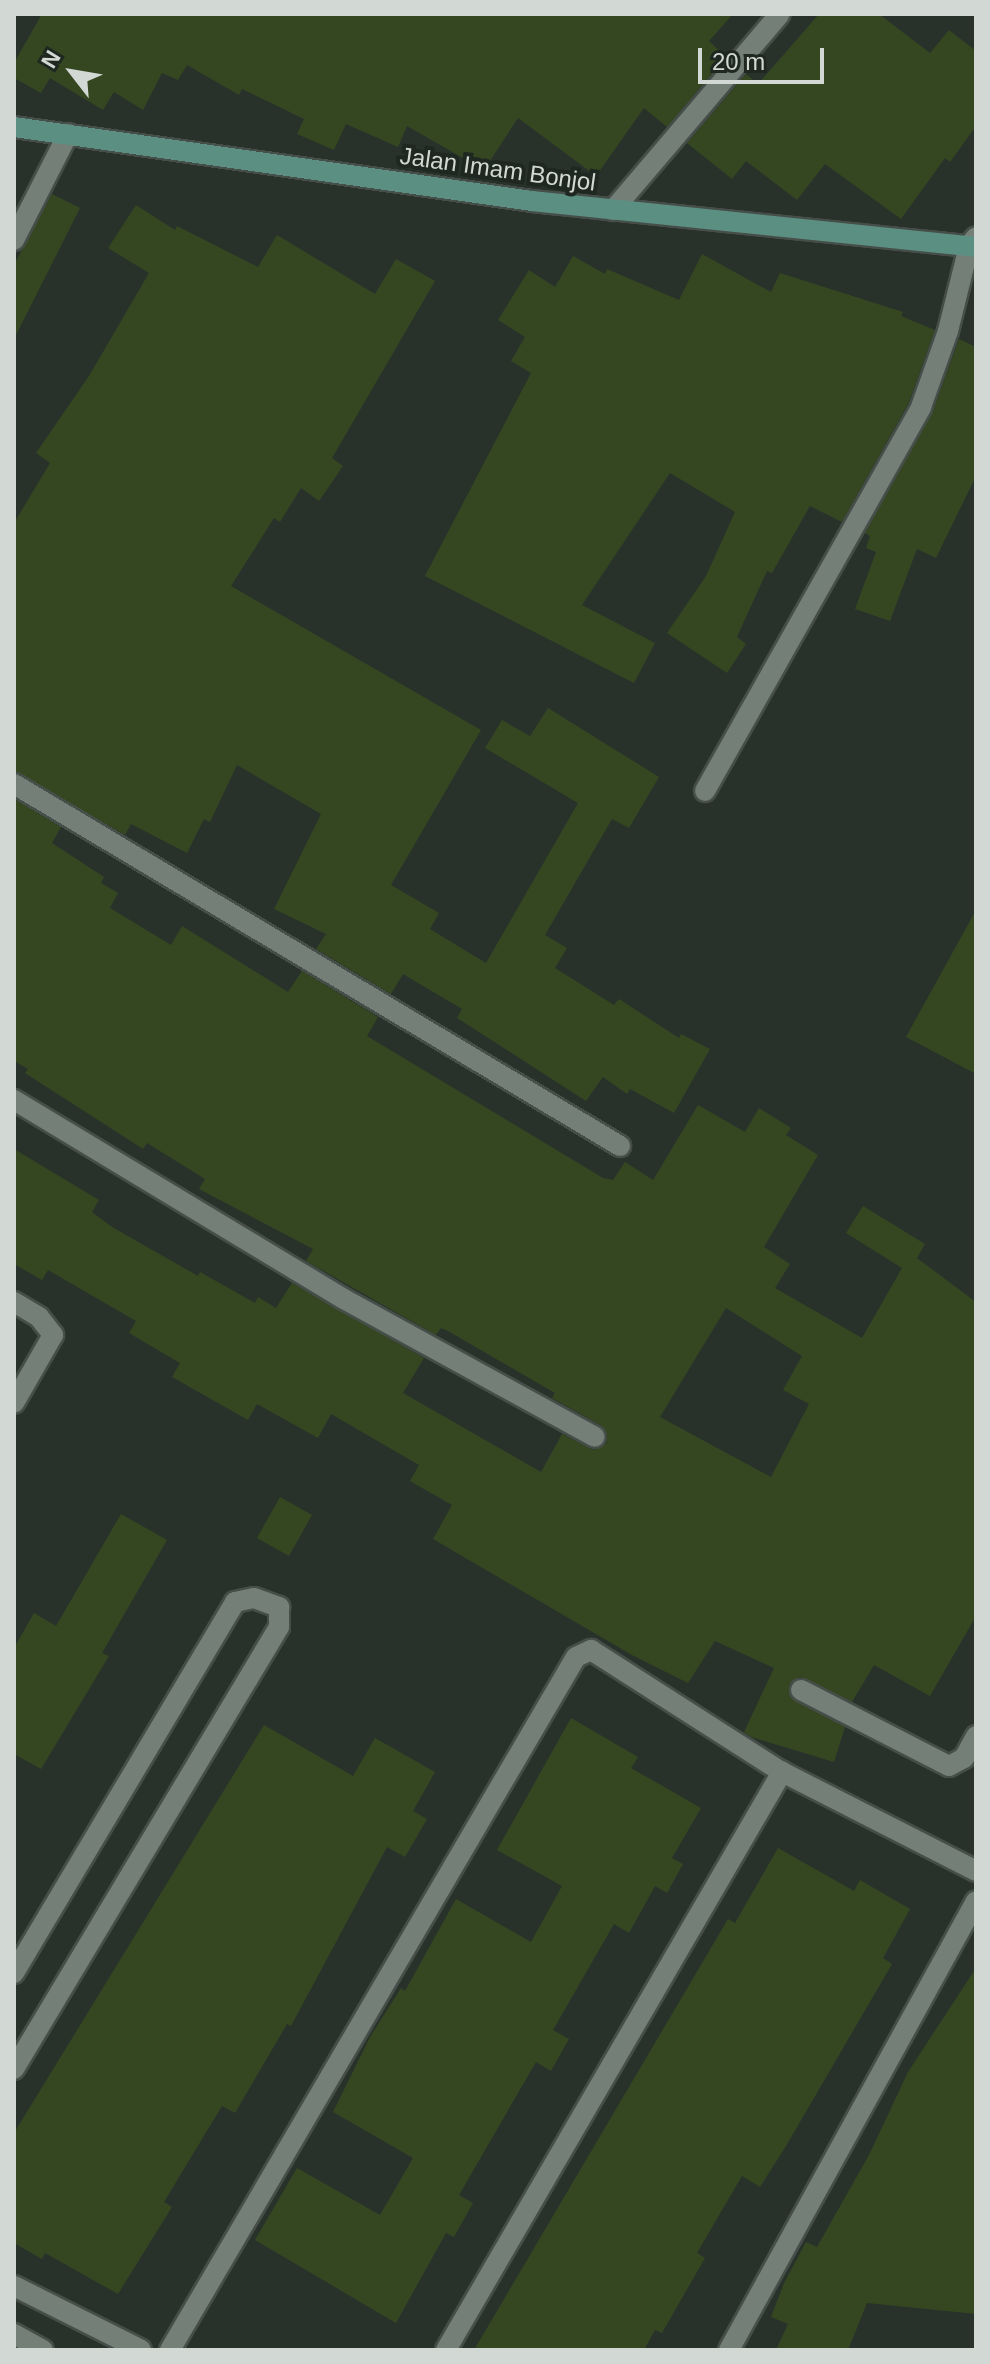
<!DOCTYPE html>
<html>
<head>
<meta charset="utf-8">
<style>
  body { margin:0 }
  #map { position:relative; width:990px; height:2364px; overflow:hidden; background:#28322b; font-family:Arial,sans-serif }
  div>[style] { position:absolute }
  .building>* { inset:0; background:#354721 }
  .roads { filter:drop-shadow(2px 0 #464e49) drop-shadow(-2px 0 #464e49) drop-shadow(0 2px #464e49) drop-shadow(0 -2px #464e49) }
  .street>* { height:20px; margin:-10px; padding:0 10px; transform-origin:10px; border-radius:10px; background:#747f77 }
  .secondary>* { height:20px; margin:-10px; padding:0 10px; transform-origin:10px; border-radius:10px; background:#5b8f82 }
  span { translate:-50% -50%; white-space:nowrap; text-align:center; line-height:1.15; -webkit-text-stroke:8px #1e2821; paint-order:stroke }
  .street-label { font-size:24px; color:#d2d8d4 }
  .frame { position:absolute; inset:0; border:16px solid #d2d8d4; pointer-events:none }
  .north { position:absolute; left:32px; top:32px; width:80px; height:80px; -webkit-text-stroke:6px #1e2821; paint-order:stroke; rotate:301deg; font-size:22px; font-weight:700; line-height:32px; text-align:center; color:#d2d8d4 }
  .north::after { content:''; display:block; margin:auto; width:28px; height:36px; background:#d2d8d4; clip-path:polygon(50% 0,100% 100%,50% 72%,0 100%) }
  .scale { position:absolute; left:698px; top:48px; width:126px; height:36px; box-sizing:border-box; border:4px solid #d2d8d4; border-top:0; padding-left:10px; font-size:24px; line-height:28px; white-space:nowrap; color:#d2d8d4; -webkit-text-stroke:6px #1e2821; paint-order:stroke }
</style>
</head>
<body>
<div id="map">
  <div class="building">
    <i style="clip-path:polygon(42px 14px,733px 14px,709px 41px,726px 57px,667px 127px,644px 108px,596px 176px,518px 118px,484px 170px,407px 126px,398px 147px,346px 124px,334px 150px,297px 134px,304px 119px,242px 89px,239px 95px,187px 65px,178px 80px,162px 73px,143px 110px,114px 92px,103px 110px,50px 78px,41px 93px,14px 78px,14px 63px)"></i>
    <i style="clip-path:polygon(819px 14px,879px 14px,930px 53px,949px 30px,976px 51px,976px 126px,950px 162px,945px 158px,901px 219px,825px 164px,797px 200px,746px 161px,732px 179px,687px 143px,746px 74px,758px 84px)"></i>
    <i style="clip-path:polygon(52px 194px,80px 208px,14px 339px,14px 265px)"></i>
    <i style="clip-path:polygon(136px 205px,175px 230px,177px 226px,258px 267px,277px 235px,375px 294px,396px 259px,435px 281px,332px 458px,343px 466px,319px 501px,301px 488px,280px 522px,274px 518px,231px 586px,481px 730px,391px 885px,439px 913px,430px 929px,486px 963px,578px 803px,485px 748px,502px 720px,530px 736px,548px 708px,659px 777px,629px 828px,612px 819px,545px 935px,567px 948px,555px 968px,614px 1005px,619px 999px,679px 1038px,681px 1034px,710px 1049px,674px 1113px,630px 1089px,627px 1094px,603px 1077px,586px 1101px,457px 1018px,462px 1009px,403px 974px,391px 994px,316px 949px,326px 934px,274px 909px,321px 814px,237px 765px,210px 822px,204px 819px,187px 853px,131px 824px,125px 835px,14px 771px,14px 523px,50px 463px,36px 453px,89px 376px,149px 273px,108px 248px)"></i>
    <i style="clip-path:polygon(702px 254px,771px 292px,780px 273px,903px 312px,901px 316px,935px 330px,909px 402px,842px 522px,810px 506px,772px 573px,767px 571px,737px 637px,746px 644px,727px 673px,667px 633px,706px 576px,735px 512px,670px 473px,582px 605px,655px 643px,634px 683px,425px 576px,531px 373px,511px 361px,525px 337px,498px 320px,529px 270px,555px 287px,573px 256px,605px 274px,607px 269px,679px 300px)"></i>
    <i style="clip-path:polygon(959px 339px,976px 347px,976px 476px,936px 558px,917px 549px,890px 621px,855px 609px,876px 552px,866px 548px,870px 536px,865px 533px,932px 413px)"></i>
    <i style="clip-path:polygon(evenodd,14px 799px,61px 827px,52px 843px,104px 877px,101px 883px,118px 893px,110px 908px,171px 945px,182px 926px,288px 992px,302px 971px,378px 1017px,367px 1036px,603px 1178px,613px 1180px,625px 1162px,653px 1180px,698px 1105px,745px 1132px,759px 1108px,791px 1128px,786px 1135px,818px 1155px,764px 1247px,790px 1264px,775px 1288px,862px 1338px,902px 1268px,846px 1233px,863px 1206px,925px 1244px,917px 1258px,976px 1302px,976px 1616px,930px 1696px,874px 1665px,852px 1702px,800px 1677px,789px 1685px,791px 1698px,845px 1727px,834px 1762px,751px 1737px,744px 1732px,774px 1668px,715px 1641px,688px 1683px,632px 1655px,433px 1539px,452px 1505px,410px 1481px,419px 1465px,331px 1414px,318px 1438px,257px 1404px,248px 1420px,172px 1377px,180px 1363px,129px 1333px,136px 1321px,48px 1270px,42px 1280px,14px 1264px,14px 1149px,99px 1200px,92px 1212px,112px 1227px,198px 1276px,200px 1272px,255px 1303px,258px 1297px,276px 1308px,292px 1283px,424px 1358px,403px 1393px,541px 1472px,562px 1434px,594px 1450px,607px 1443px,602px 1426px,552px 1398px,555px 1393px,448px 1331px,441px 1328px,436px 1335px,306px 1261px,313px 1249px,199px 1189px,205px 1179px,147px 1143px,143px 1149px,25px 1073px,28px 1069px,14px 1061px,14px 799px,726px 1308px,802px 1356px,783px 1390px,809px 1404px,771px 1477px,660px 1417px,726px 1308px)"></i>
    <i style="clip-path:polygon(976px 910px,976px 1074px,906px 1037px)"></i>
    <i style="clip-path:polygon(280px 1497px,312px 1515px,289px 1556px,257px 1538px)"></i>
    <i style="clip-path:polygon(121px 1514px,167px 1540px,102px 1653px,109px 1656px,41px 1769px,14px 1754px,14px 1648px,34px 1613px,56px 1626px)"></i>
    <i style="clip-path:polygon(571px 1718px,638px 1757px,631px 1768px,701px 1808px,672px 1858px,683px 1864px,667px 1893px,655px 1886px,629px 1933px,614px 1924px,553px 2030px,569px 2039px,551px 2071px,536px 2062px,459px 2195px,473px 2203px,454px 2237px,446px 2233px,396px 2323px,255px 2240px,297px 2168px,380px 2215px,413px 2158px,333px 2112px,370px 2037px,401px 1988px,405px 1991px,456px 1899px,531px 1942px,562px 1886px,497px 1850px)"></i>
    <i style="clip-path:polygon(264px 1725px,353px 1776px,375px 1738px,435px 1772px,413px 1811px,427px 1819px,405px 1857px,387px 1847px,291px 2026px,287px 2024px,235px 2113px,222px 2106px,164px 2202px,172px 2207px,118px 2294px,45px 2253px,42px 2259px,14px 2243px,14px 2133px)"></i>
    <i style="clip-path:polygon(778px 1848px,854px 1891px,860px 1880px,910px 1909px,883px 1958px,892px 1964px,786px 2146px,760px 2187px,742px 2176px,697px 2253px,705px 2258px,662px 2333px,655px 2330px,644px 2350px,474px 2350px,728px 1919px,735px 1923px)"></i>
    <i style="clip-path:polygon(976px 1968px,976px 2314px,867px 2303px,848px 2350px,776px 2350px,788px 2324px,771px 2317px,784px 2283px,806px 2242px,817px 2247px,869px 2155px,908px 2072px)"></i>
  </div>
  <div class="roads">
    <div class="street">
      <i style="left:613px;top:210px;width:257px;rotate:-49.6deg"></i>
      <i style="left:14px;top:240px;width:119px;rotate:-63deg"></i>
      <i style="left:14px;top:784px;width:706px;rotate:30.85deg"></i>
      <i style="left:705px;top:791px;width:441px;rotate:-60.6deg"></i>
      <i style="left:921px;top:407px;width:81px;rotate:-70.4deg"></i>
      <i style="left:948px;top:331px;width:88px;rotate:-76.1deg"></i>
      <i style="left:969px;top:246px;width:11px;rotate:-52deg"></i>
      <i style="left:14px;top:1100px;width:385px;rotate:31.1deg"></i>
      <i style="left:344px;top:1299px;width:286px;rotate:28.8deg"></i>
      <i style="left:14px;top:1302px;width:29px;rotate:31deg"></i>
      <i style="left:39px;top:1317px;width:23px;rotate:52deg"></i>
      <i style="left:53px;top:1335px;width:78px;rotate:119.8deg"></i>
      <i style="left:801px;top:1690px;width:166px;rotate:27.2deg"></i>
      <i style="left:949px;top:1766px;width:17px;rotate:-28deg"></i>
      <i style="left:964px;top:1758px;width:25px;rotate:-61deg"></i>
      <i style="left:14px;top:1973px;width:432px;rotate:-59.2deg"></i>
      <i style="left:235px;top:1602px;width:19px;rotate:-12deg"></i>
      <i style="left:254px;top:1598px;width:27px;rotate:20deg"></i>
      <i style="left:279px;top:1607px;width:20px;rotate:90deg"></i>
      <i style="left:279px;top:1627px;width:515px;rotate:120.94deg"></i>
      <i style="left:14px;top:2286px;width:142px;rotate:26.7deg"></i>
      <i style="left:14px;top:2334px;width:33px;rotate:29deg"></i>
      <i style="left:170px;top:2350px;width:803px;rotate:-59.64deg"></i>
      <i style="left:576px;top:1657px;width:17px;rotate:-25deg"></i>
      <i style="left:591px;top:1650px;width:227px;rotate:32.6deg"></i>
      <i style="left:782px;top:1772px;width:218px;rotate:27deg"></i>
      <i style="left:446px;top:2350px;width:669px;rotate:-59.83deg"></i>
      <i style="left:729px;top:2350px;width:512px;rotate:-61.18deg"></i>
    </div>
    <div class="secondary">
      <i style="left:14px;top:127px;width:523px;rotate:8.13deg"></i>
      <i style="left:532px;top:201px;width:446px;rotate:5.9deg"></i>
    </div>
  </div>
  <div class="street-label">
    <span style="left:498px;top:169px;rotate:8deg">Jalan Imam Bonjol</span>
  </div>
  <div class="frame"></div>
  <div class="north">N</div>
  <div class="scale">20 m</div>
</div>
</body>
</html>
